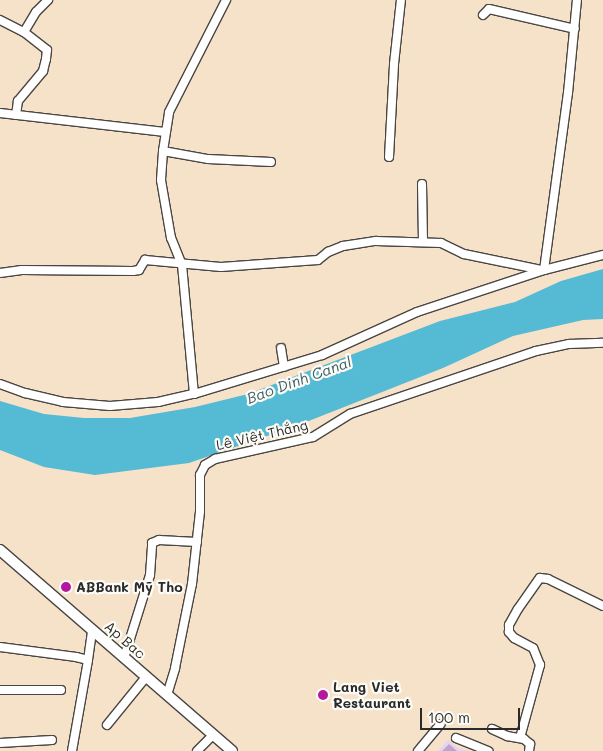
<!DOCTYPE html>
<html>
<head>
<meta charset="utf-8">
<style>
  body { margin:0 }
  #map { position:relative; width:603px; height:751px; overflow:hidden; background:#f6e1c9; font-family:Mali,sans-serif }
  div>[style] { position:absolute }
  .built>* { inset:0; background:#e6d3f0 }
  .water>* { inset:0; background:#55bad3 }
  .building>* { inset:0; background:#bda6cd }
  .roads { filter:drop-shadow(1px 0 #494643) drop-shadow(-1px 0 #494643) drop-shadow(0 1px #494643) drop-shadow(0 -1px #494643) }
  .minor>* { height:8px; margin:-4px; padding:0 4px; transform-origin:4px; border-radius:4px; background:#fff }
  .major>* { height:10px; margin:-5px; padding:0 5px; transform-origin:5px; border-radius:5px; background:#fff }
  .dots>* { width:14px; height:14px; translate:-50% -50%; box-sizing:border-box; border:2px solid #fdfcf7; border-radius:50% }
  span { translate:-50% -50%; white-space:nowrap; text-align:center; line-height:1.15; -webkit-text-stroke:4.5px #fdfcf7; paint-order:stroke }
  .street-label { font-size:14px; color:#2b2b2b }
  .poi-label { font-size:14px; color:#2b2b2b; font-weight:700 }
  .left { translate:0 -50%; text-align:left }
  .water-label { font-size:15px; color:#3a5d66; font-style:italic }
  .scale { position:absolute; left:420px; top:708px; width:100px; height:22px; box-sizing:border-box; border:2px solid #2b2b2b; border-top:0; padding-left:6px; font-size:15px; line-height:18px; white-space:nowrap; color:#2b2b2b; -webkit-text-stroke:4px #fdfcf7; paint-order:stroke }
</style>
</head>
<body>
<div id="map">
  <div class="built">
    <i style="clip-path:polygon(448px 740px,458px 748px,470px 751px,438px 751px)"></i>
  </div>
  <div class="water">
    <i style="clip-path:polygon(603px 269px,603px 319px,583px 320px,513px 336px,443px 368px,296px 426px,189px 463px,95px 475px,44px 467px,0 450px,0 401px,44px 414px,84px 418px,130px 418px,195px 407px,248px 394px,440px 321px,515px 302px,561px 281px)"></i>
  </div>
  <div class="building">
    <i style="clip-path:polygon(449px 744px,457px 751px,442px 751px)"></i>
  </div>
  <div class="roads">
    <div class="minor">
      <i style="left:483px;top:15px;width:8px;rotate:-45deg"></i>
      <i style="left:489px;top:9px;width:88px;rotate:13.1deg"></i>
      <i style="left:0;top:20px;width:27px;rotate:27deg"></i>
      <i style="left:24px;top:32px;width:23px;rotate:-59deg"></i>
      <i style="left:36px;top:12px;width:17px;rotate:-45deg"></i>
      <i style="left:0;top:113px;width:166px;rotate:6.6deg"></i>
      <i style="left:16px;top:115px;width:14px;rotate:-82deg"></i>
      <i style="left:18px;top:101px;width:39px;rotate:-50deg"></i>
      <i style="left:43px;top:71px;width:12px;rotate:-76deg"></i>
      <i style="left:46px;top:59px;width:9px;rotate:-84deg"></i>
      <i style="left:47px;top:50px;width:29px;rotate:-142deg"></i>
      <i style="left:163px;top:151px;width:46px;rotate:10.1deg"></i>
      <i style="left:208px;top:159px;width:63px;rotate:2.7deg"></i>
      <i style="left:389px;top:157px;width:93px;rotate:-86.9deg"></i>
      <i style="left:394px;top:64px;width:64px;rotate:-83.8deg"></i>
      <i style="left:422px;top:184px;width:57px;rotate:89deg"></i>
      <i style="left:544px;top:270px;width:179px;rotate:-82.3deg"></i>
      <i style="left:568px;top:93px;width:93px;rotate:-84.5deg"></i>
      <i style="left:0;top:273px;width:22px;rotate:-8deg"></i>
      <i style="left:22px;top:270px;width:111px;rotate:0.5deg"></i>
      <i style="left:133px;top:271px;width:6px;rotate:-9deg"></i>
      <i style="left:139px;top:270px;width:12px;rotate:-59deg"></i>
      <i style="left:145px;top:260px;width:76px;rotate:5.3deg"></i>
      <i style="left:221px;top:267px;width:97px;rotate:-4.1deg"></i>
      <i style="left:318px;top:260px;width:13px;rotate:-39deg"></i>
      <i style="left:328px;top:252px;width:16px;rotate:-22deg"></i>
      <i style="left:343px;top:246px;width:33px;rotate:-9deg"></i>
      <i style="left:376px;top:241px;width:65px;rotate:1.8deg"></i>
      <i style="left:441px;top:243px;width:25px;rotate:26deg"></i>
      <i style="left:464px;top:254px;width:80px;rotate:11.6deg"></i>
      <i style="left:281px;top:348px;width:19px;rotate:81deg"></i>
      <i style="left:0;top:384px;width:27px;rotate:20deg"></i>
      <i style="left:25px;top:393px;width:39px;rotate:13deg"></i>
      <i style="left:63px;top:402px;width:47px;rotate:4.9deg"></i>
      <i style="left:110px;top:406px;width:48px;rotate:-4.8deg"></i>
      <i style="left:158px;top:402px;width:37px;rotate:-13deg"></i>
      <i style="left:194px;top:394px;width:134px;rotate:-16.9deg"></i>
      <i style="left:322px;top:355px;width:104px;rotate:-24.4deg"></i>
      <i style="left:417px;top:312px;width:134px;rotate:-18.3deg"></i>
      <i style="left:544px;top:270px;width:61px;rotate:-14.3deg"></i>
      <i style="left:194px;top:394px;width:130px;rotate:-95.3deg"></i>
      <i style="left:182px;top:265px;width:29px;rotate:-112deg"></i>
      <i style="left:171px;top:238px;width:59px;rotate:-99.8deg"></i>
      <i style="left:161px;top:180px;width:29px;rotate:-86deg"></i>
      <i style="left:163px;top:151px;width:39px;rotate:-81deg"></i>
      <i style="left:169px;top:112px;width:126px;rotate:-63deg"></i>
      <i style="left:0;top:647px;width:77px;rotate:7.5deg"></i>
      <i style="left:76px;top:657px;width:12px;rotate:14deg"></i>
      <i style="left:124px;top:658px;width:87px;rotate:-72.6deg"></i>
      <i style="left:150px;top:575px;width:32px;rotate:-86deg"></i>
      <i style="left:152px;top:543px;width:8px;rotate:-23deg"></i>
      <i style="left:159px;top:540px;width:38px;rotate:3deg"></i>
      <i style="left:0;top:690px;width:61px"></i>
      <i style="left:167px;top:695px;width:28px;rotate:-73deg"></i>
      <i style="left:175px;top:668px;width:86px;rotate:-78.6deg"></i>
      <i style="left:192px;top:584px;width:73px;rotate:-83.7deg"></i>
      <i style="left:200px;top:511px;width:36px;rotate:-90deg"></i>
      <i style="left:200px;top:475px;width:11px;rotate:-63deg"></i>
      <i style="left:205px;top:465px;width:12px;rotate:-31deg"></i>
      <i style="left:215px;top:459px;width:100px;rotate:-12.7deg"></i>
      <i style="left:313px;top:437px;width:44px;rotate:-31.9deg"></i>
      <i style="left:350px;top:414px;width:196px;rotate:-18.7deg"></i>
      <i style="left:536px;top:351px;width:34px;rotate:-12deg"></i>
      <i style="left:569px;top:344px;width:34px;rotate:-2deg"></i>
      <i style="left:107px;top:725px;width:62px;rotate:-50.9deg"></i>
      <i style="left:492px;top:729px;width:17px;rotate:25deg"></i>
      <i style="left:507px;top:736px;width:17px;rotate:10deg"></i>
      <i style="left:524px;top:739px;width:8px;rotate:40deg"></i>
      <i style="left:530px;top:744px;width:7px;rotate:98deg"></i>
      <i style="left:456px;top:738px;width:35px;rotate:22deg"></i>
      <i style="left:520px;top:738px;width:76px;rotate:-74.7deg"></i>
      <i style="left:540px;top:665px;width:18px;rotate:-112deg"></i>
      <i style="left:533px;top:648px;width:21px;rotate:-152deg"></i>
      <i style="left:514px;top:638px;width:8px;rotate:-130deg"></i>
      <i style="left:509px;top:632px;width:7px;rotate:-90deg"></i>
      <i style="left:509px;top:625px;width:18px;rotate:-61deg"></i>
      <i style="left:518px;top:609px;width:38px;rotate:-55deg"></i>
      <i style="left:540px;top:578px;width:8px;rotate:7deg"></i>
      <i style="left:548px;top:579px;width:61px;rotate:26.1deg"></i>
      <i style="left:0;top:743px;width:52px;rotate:-3.3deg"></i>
      <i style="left:72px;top:751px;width:92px;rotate:-80deg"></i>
      <i style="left:88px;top:660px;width:30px;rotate:-82deg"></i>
      <i style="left:197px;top:751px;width:23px;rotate:-45deg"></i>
      <i style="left:418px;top:751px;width:35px;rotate:-50deg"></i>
    </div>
    <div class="major">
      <i style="left:0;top:550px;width:307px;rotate:40.9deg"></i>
    </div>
  </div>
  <div class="dots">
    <i style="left:66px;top:587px;background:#b5179e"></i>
    <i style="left:323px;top:695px;background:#b5179e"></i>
  </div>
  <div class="street-label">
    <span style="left:262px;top:435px;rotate:-13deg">Lê Việt Thắng</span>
    <span style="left:125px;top:640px;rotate:41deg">Ap Bac</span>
  </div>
  <div class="poi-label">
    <span class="left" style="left:76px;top:587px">ABBank Mỹ Tho</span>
    <span class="left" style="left:333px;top:695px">Lang Viet<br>Restaurant</span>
  </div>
  <div class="water-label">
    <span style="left:299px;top:380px;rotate:-20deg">Bao Dinh Canal</span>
  </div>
  <div class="scale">100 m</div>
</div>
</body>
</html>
